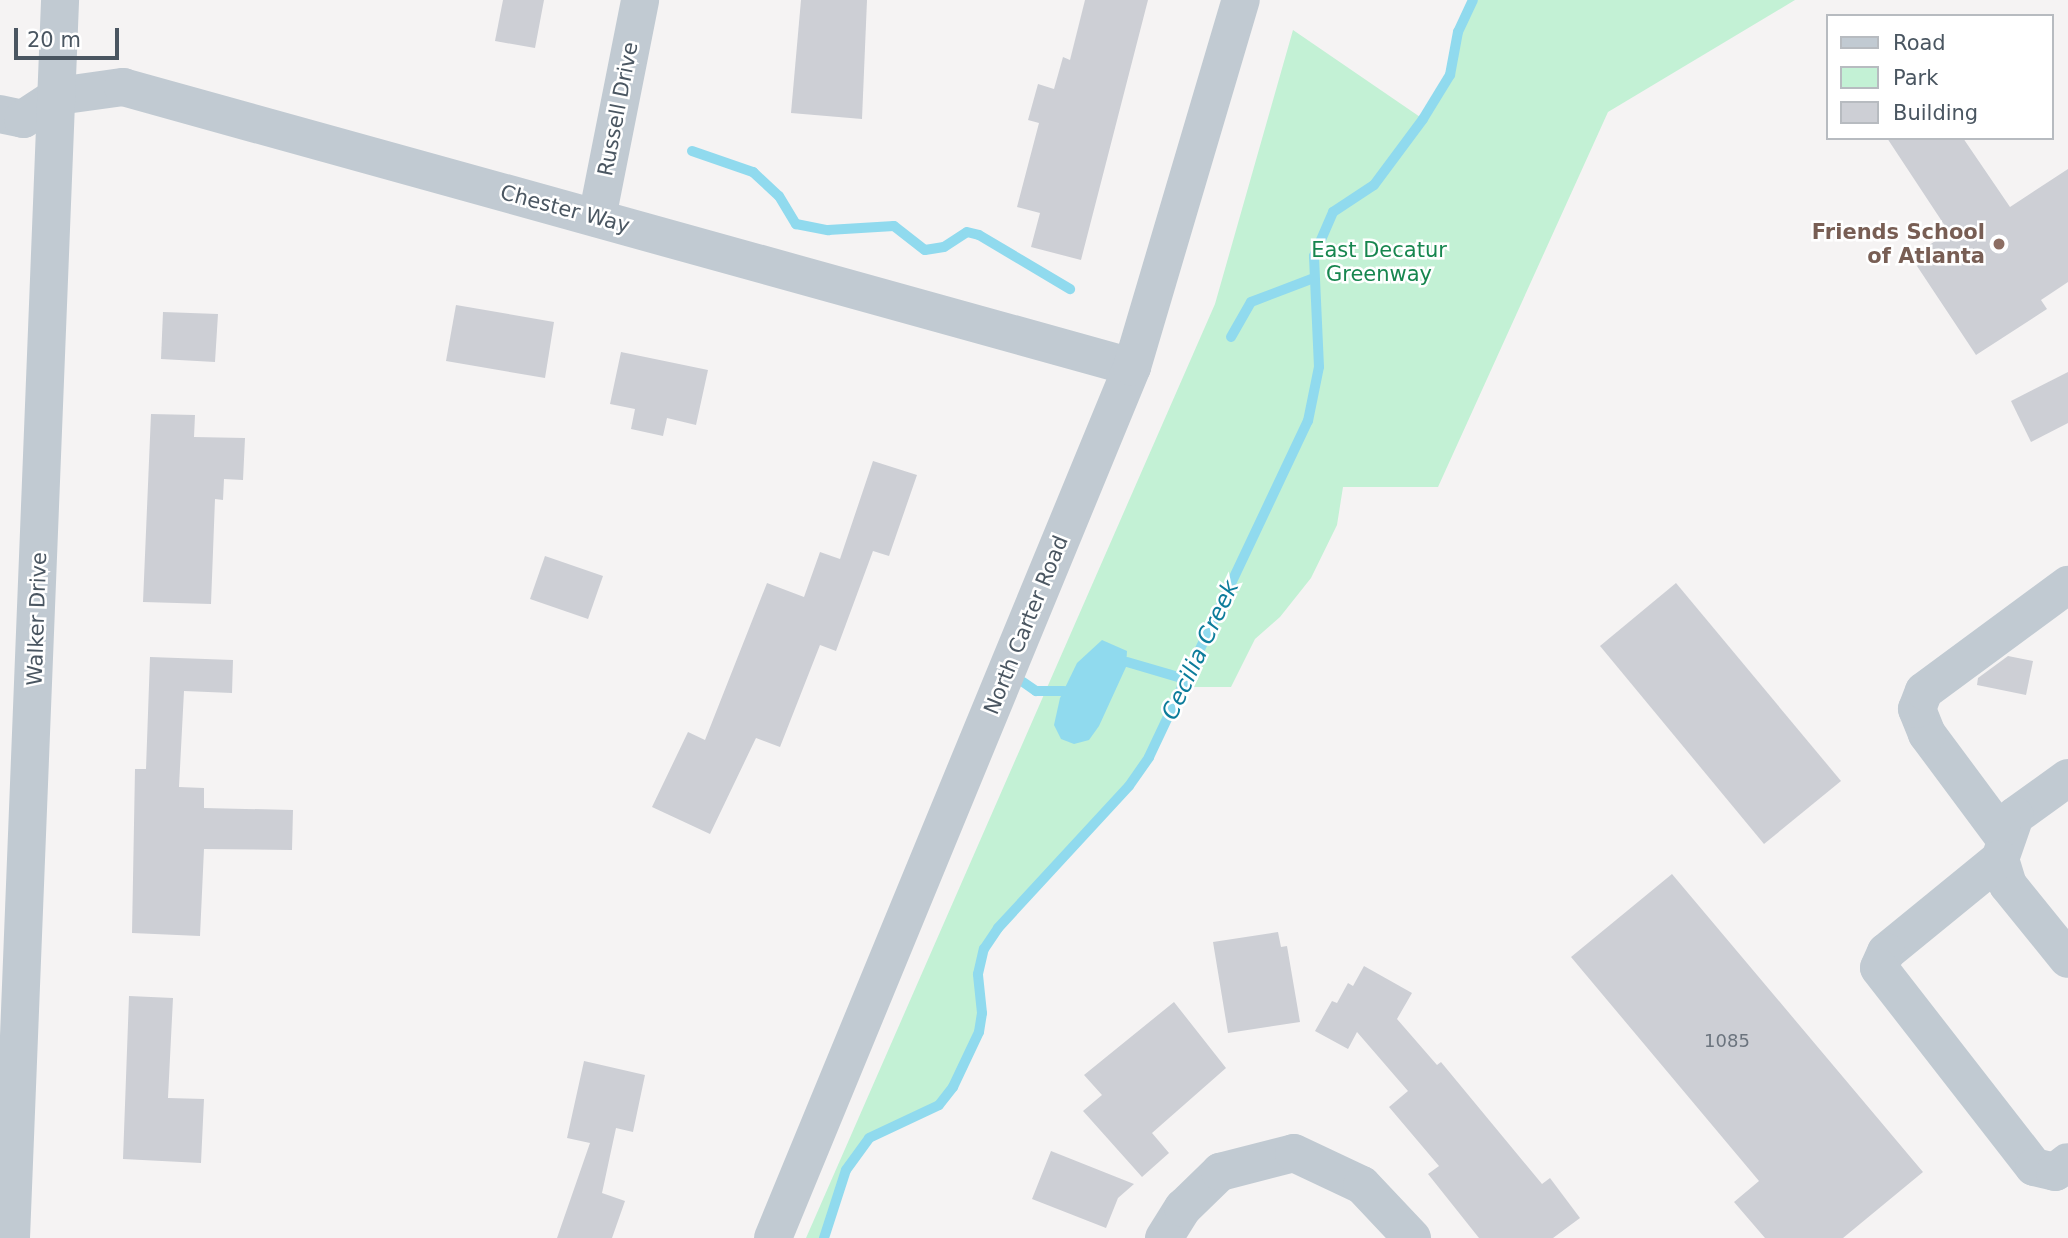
<!DOCTYPE html>
<html>
<head>
<meta charset="utf-8">
<style>
  body { margin:0 }
  #map { position:relative; width:2068px; height:1238px; overflow:hidden; background:#f5f3f3; font-family:"DejaVu Sans",sans-serif }
  div>[style] { position:absolute }
  .green>* { inset:0; background:#c3f1d5 }
  .water>* { inset:0; background:#90daee }
  .stream>* { height:10px; margin:-5px; padding:0 5px; transform-origin:5px; border-radius:5px; background:#90daee }
  .building>* { inset:0; background:#cdcfd5 }
  .street>* { height:38px; margin:-19px; padding:0 19px; transform-origin:19px; border-radius:19px; background:#c1cad2 }
  .dots>* { width:19px; height:19px; translate:-50% -50%; box-sizing:border-box; border:4px solid #fff; border-radius:50% }
  span { translate:-50% -50%; white-space:nowrap; text-align:center; line-height:1.15; -webkit-text-stroke:5px #fff; paint-order:stroke }
  .number-label { font-size:18px; color:#6b747e }
  .number-label span { -webkit-text-stroke-width:0 }
  .street-label { font-size:21px; color:#4a5661 }
  .education-label { font-size:21px; color:#785e54; font-weight:700 }
  .right { translate:-100% -50%; text-align:right }
  .park-label { font-size:21px; color:#17864f }
  .water-label { font-size:23px; color:#0c7c9b; font-style:italic }
  .legend { position:absolute; left:1826px; top:14px; width:228px; height:126px; box-sizing:border-box; background:#fff; border:2px solid #b7bbc0; margin:0; padding:9px 12px; list-style:none; font-size:21px; color:#4a5661 }
  .legend li { display:flex; align-items:center; gap:14px; height:35px }
  .legend b { width:35px; border:2px solid #b7bbc0 }
  .scale { position:absolute; left:14px; top:28px; width:105px; height:32px; box-sizing:border-box; border:4px solid #4a5661; border-top:0; padding-left:9px; font-size:21px; line-height:24px; white-space:nowrap; color:#4a5661; -webkit-text-stroke:5px #fff; paint-order:stroke }
</style>
</head>
<body>
<div id="map">
  <div class="green">
    <i style="clip-path:polygon(1470px 0,1795px 0,1608px 112px,1438px 487px,1343px 487px,1337px 525px,1311px 578px,1280px 617px,1255px 639px,1231px 687px,1181px 687px,1149px 757px,1129px 786px,998px 928px,984px 949px,978px 974px,982px 1013px,979px 1032px,953px 1087px,939px 1105px,918px 1117px,889px 1124px,869px 1138px,846px 1170px,824px 1238px,806px 1238px,1215px 304px,1293px 30px,1423px 119px,1450px 75px)"></i>
  </div>
  <div class="water">
    <i style="clip-path:polygon(1102px 640px,1127px 651px,1126px 667px,1099px 726px,1089px 740px,1074px 744px,1061px 739px,1054px 725px,1060px 698px,1077px 663px)"></i>
  </div>
  <div class="stream">
    <i style="left:692px;top:151px;width:65px;rotate:19deg"></i>
    <i style="left:753px;top:172px;width:35px;rotate:43deg"></i>
    <i style="left:779px;top:196px;width:33px;rotate:59deg"></i>
    <i style="left:796px;top:224px;width:33px;rotate:11deg"></i>
    <i style="left:828px;top:230px;width:66px;rotate:-3.5deg"></i>
    <i style="left:894px;top:226px;width:39px;rotate:38deg"></i>
    <i style="left:925px;top:250px;width:19px;rotate:-9deg"></i>
    <i style="left:944px;top:247px;width:27px;rotate:-33deg"></i>
    <i style="left:967px;top:232px;width:12px;rotate:14deg"></i>
    <i style="left:979px;top:235px;width:106px;rotate:30.7deg"></i>
    <i style="left:1231px;top:337px;width:40px;rotate:-60.3deg"></i>
    <i style="left:1251px;top:302px;width:67px;rotate:-20.9deg"></i>
    <i style="left:1127px;top:662px;width:60px;rotate:16.3deg"></i>
    <i style="left:1023px;top:682px;width:16px;rotate:35deg"></i>
    <i style="left:1036px;top:691px;width:28px"></i>
    <i style="left:824px;top:1238px;width:71px;rotate:-72.1deg"></i>
    <i style="left:846px;top:1170px;width:39px;rotate:-54deg"></i>
    <i style="left:869px;top:1138px;width:77px;rotate:-25.2deg"></i>
    <i style="left:939px;top:1105px;width:23px;rotate:-52deg"></i>
    <i style="left:953px;top:1087px;width:61px;rotate:-64.7deg"></i>
    <i style="left:979px;top:1032px;width:19px;rotate:-81deg"></i>
    <i style="left:982px;top:1013px;width:39px;rotate:-96deg"></i>
    <i style="left:978px;top:974px;width:26px;rotate:-77deg"></i>
    <i style="left:984px;top:949px;width:25px;rotate:-56deg"></i>
    <i style="left:998px;top:928px;width:193px;rotate:-47.3deg"></i>
    <i style="left:1129px;top:786px;width:35px;rotate:-55deg"></i>
    <i style="left:1149px;top:757px;width:372px;rotate:-64.7deg"></i>
    <i style="left:1308px;top:421px;width:55px;rotate:-78.5deg"></i>
    <i style="left:1319px;top:367px;width:111px;rotate:-92.6deg"></i>
    <i style="left:1314px;top:256px;width:48px;rotate:-66.6deg"></i>
    <i style="left:1333px;top:212px;width:49px;rotate:-33.4deg"></i>
    <i style="left:1374px;top:185px;width:82px;rotate:-53.4deg"></i>
    <i style="left:1423px;top:119px;width:52px;rotate:-58.5deg"></i>
    <i style="left:1450px;top:75px;width:44px;rotate:-79.5deg"></i>
    <i style="left:1458px;top:32px;width:35px;rotate:-65deg"></i>
  </div>
  <div class="building">
    <i style="clip-path:polygon(503px 0,544px 0,535px 48px,495px 41px)"></i>
    <i style="clip-path:polygon(801px 0,867px 0,862px 119px,791px 113px)"></i>
    <i style="clip-path:polygon(1085px 0,1148px 0,1081px 260px,1031px 247px,1040px 213px,1017px 207px,1039px 123px,1028px 120px,1038px 84px,1054px 89px,1063px 57px,1070px 60px)"></i>
    <i style="clip-path:polygon(1887px 138px,1963px 138px,2010px 207px,2068px 169px,2068px 282px,2041px 300px,2047px 309px,1976px 355px,1911px 257px,1949px 232px)"></i>
    <i style="clip-path:polygon(456px 305px,554px 322px,545px 378px,446px 361px)"></i>
    <i style="clip-path:polygon(163px 312px,218px 314px,215px 362px,161px 359px)"></i>
    <i style="clip-path:polygon(621px 352px,708px 370px,696px 425px,667px 418px,663px 436px,631px 429px,635px 409px,610px 404px)"></i>
    <i style="clip-path:polygon(2068px 372px,2068px 423px,2031px 442px,2011px 401px)"></i>
    <i style="clip-path:polygon(151px 414px,195px 415px,194px 437px,245px 438px,243px 480px,224px 479px,223px 500px,215px 499px,211px 604px,143px 602px)"></i>
    <i style="clip-path:polygon(873px 461px,917px 475px,889px 556px,873px 551px,836px 651px,820px 645px,780px 747px,756px 738px,710px 834px,652px 807px,688px 732px,705px 740px,767px 583px,804px 597px,820px 552px,840px 559px)"></i>
    <i style="clip-path:polygon(545px 556px,603px 576px,588px 619px,530px 599px)"></i>
    <i style="clip-path:polygon(1676px 583px,1841px 781px,1764px 844px,1600px 646px)"></i>
    <i style="clip-path:polygon(2008px 656px,2033px 661px,2026px 695px,1977px 685px,1978px 678px)"></i>
    <i style="clip-path:polygon(150px 657px,233px 660px,232px 693px,184px 691px,179px 787px,204px 788px,204px 808px,293px 810px,292px 850px,204px 849px,200px 936px,132px 933px,135px 769px,146px 769px)"></i>
    <i style="clip-path:polygon(1672px 874px,1923px 1172px,1843px 1238px,1765px 1238px,1734px 1202px,1759px 1181px,1571px 957px)"></i>
    <i style="clip-path:polygon(1278px 932px,1281px 947px,1287px 946px,1300px 1022px,1228px 1033px,1213px 942px)"></i>
    <i style="clip-path:polygon(1364px 966px,1412px 993px,1397px 1019px,1437px 1065px,1441px 1062px,1542px 1184px,1550px 1178px,1580px 1218px,1553px 1238px,1479px 1238px,1428px 1174px,1439px 1166px,1389px 1107px,1408px 1091px,1357px 1032px,1348px 1049px,1315px 1031px,1332px 1001px,1337px 1003px,1348px 983px,1353px 986px)"></i>
    <i style="clip-path:polygon(129px 996px,173px 998px,168px 1098px,204px 1099px,201px 1163px,123px 1159px)"></i>
    <i style="clip-path:polygon(1174px 1002px,1226px 1068px,1152px 1133px,1169px 1153px,1142px 1177px,1083px 1111px,1102px 1095px,1084px 1075px)"></i>
    <i style="clip-path:polygon(584px 1061px,645px 1075px,633px 1132px,616px 1128px,602px 1193px,625px 1201px,612px 1238px,557px 1238px,590px 1143px,567px 1138px)"></i>
    <i style="clip-path:polygon(1051px 1151px,1134px 1184px,1118px 1198px,1106px 1228px,1032px 1199px)"></i>
  </div>
  <div class="street">
    <i style="left:0;top:114px;width:24px;rotate:12deg"></i>
    <i style="left:23px;top:119px;width:42px;rotate:-33.3deg"></i>
    <i style="left:58px;top:96px;width:66px;rotate:-7.9deg"></i>
    <i style="left:123px;top:87px;width:1047px;rotate:15.51deg"></i>
    <i style="left:597px;top:218px;width:222px;rotate:-78.8deg"></i>
    <i style="left:2068px;top:778px;width:65px;rotate:144.4deg"></i>
    <i style="left:2015px;top:816px;width:46px;rotate:109.2deg"></i>
    <i style="left:2000px;top:859px;width:27px;rotate:73deg"></i>
    <i style="left:2008px;top:885px;width:95px;rotate:51deg"></i>
    <i style="left:2005px;top:839px;width:131px;rotate:-126.6deg"></i>
    <i style="left:1927px;top:734px;width:27px;rotate:-112deg"></i>
    <i style="left:1917px;top:709px;width:19px;rotate:-69deg"></i>
    <i style="left:1924px;top:691px;width:179px;rotate:-36.4deg"></i>
    <i style="left:2000px;top:859px;width:147px;rotate:140.8deg"></i>
    <i style="left:1886px;top:952px;width:17px;rotate:114deg"></i>
    <i style="left:1879px;top:968px;width:252px;rotate:52.1deg"></i>
    <i style="left:2034px;top:1167px;width:22px;rotate:13deg"></i>
    <i style="left:2055px;top:1172px;width:16px;rotate:-38deg"></i>
    <i style="left:11px;top:1238px;width:1239px;rotate:-87.73deg"></i>
    <i style="left:773px;top:1238px;width:942px;rotate:-67.6deg"></i>
    <i style="left:1132px;top:367px;width:383px;rotate:-73.5deg"></i>
    <i style="left:1164px;top:1238px;width:36px;rotate:-58deg"></i>
    <i style="left:1183px;top:1208px;width:52px;rotate:-44.2deg"></i>
    <i style="left:1220px;top:1172px;width:76px;rotate:-14.4deg"></i>
    <i style="left:1294px;top:1153px;width:75px;rotate:25.2deg"></i>
    <i style="left:1362px;top:1185px;width:73px;rotate:46.7deg"></i>
  </div>
  <div class="dots">
    <i style="left:1999px;top:244px;background:#8d6e63"></i>
  </div>
  <div class="number-label">
    <span style="left:1727px;top:1041px">1085</span>
  </div>
  <div class="street-label">
    <span style="left:618px;top:109px;rotate:-79deg">Russell Drive</span>
    <span style="left:565px;top:209px;rotate:15deg">Chester Way</span>
    <span style="left:37px;top:619px;rotate:-88deg">Walker Drive</span>
    <span style="left:1026px;top:625px;rotate:-68deg">North Carter Road</span>
  </div>
  <div class="education-label">
    <span class="right" style="left:1985px;top:244px">Friends School<br>of Atlanta</span>
  </div>
  <div class="park-label">
    <span style="left:1379px;top:262px">East Decatur<br>Greenway</span>
  </div>
  <div class="water-label">
    <span style="left:1200px;top:650px;rotate:-65deg">Cecilia Creek</span>
  </div>
  <ul class="legend">
  <li><b style="height:9px;background:#c1cad2"></b>Road</li>
  <li><b style="height:19px;background:#c3f1d5"></b>Park</li>
  <li><b style="height:19px;background:#cdcfd5"></b>Building</li>
  </ul>
  <div class="scale">20 m</div>
</div>
</body>
</html>
